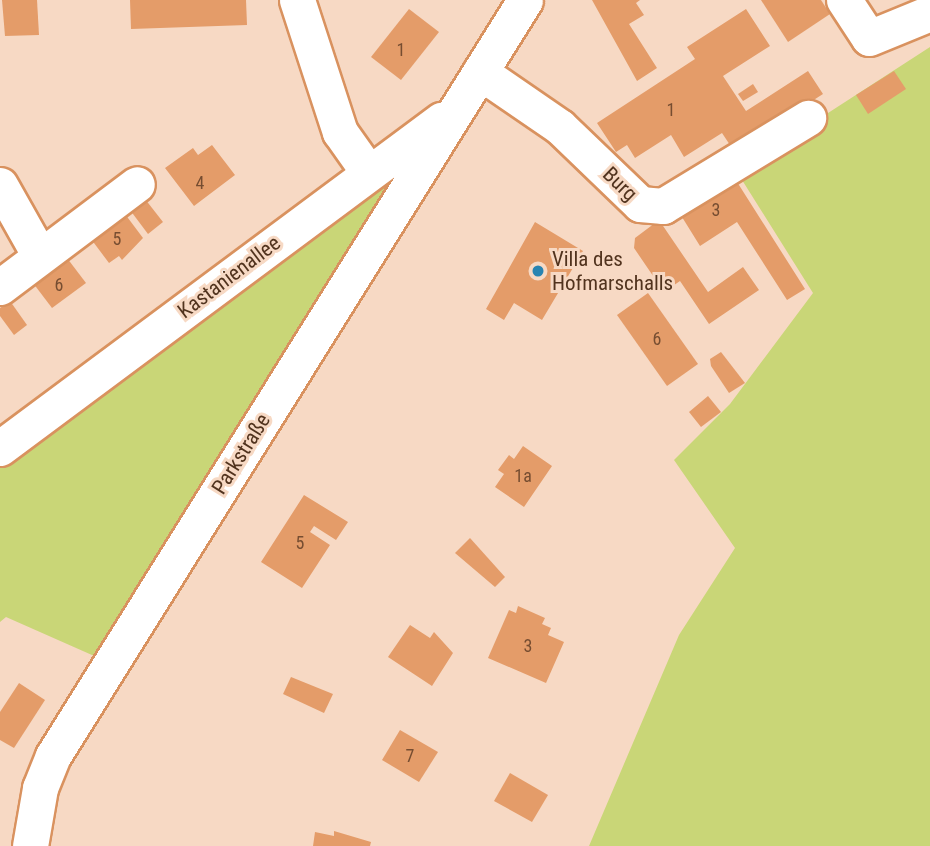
<!DOCTYPE html>
<html>
<head>
<meta charset="utf-8">
<style>
  body { margin:0 }
  #map { position:relative; width:930px; height:846px; overflow:hidden; background:#f7d9c4; font-family:"Roboto Condensed",sans-serif }
  div>[style] { position:absolute }
  .green>* { inset:0; background:#c9d677 }
  .building>* { inset:0; background:#e49c69 }
  .roads { filter:drop-shadow(2px 0 #d9925f) drop-shadow(-2px 0 #d9925f) drop-shadow(0 2px #d9925f) drop-shadow(0 -2px #d9925f) }
  .minor>* { height:35px; margin:-17.5px; padding:0 17.5px; transform-origin:17.5px; border-radius:17.5px; background:#fff }
  .dots>* { width:19px; height:19px; translate:-50% -50%; box-sizing:border-box; border:4px solid #f7d9c4; border-radius:50% }
  span { translate:-50% -50%; white-space:nowrap; text-align:center; line-height:1.15; -webkit-text-stroke:6px #f7d9c4; paint-order:stroke }
  .number-label { font-size:18px; color:#764d31 }
  .number-label span { -webkit-text-stroke-width:0 }
  .street-label { font-size:21px; color:#51331e }
  .poi-label { font-size:21px; color:#51331e }
  .left { translate:0 -50%; text-align:left }
</style>
</head>
<body>
<div id="map">
  <div class="green">
    <i style="clip-path:polygon(930px 47px,930px 846px,589px 846px,679px 635px,735px 548px,674px 460px,730px 404px,813px 293px,737px 172px)"></i>
    <i style="clip-path:polygon(378px 185px,388px 187px,101px 659px,6px 617px,0 622px,0 461px)"></i>
  </div>
  <div class="building">
    <i style="clip-path:polygon(2px 0,37px 0,39px 35px,5px 36px)"></i>
    <i style="clip-path:polygon(130px 0,246px 0,247px 25px,131px 29px)"></i>
    <i style="clip-path:polygon(592px 0,640px 0,636px 3px,644px 15px,629px 24px,657px 68px,637px 81px)"></i>
    <i style="clip-path:polygon(761px 0,821px 0,830px 14px,788px 42px)"></i>
    <i style="clip-path:polygon(409px 9px,439px 32px,401px 80px,371px 57px)"></i>
    <i style="clip-path:polygon(746px 9px,770px 46px,723px 76px,746px 111px,808px 71px,823px 94px,734px 151px,722px 133px,684px 157px,671px 135px,635px 158px,627px 145px,616px 152px,597px 123px,695px 59px,687px 47px)"></i>
    <i style="clip-path:polygon(894px 71px,906px 89px,868px 114px,856px 95px)"></i>
    <i style="clip-path:polygon(753px 84px,758px 92px,743px 101px,738px 94px)"></i>
    <i style="clip-path:polygon(212px 145px,235px 175px,194px 206px,165px 168px,193px 148px,198px 155px)"></i>
    <i style="clip-path:polygon(732px 174px,805px 289px,787px 300px,737px 222px,700px 246px,677px 209px)"></i>
    <i style="clip-path:polygon(145px 199px,163px 222px,148px 234px,130px 210px)"></i>
    <i style="clip-path:polygon(125px 214px,143px 238px,122px 260px,119px 256px,109px 263px,91px 239px)"></i>
    <i style="clip-path:polygon(659px 220px,708px 292px,743px 267px,759px 290px,709px 324px,680px 281px,664px 292px,634px 248px,635px 238px)"></i>
    <i style="clip-path:polygon(535px 222px,583px 251px,542px 320px,514px 303px,504px 320px,486px 309px)"></i>
    <i style="clip-path:polygon(67px 258px,86px 283px,52px 308px,33px 283px)"></i>
    <i style="clip-path:polygon(648px 293px,698px 364px,667px 386px,617px 315px)"></i>
    <i style="clip-path:polygon(10px 301px,27px 325px,14px 335px,0 316px,0 308px)"></i>
    <i style="clip-path:polygon(721px 352px,745px 383px,729px 393px,711px 366px,710px 359px)"></i>
    <i style="clip-path:polygon(708px 396px,721px 412px,701px 427px,689px 412px)"></i>
    <i style="clip-path:polygon(523px 446px,552px 466px,524px 507px,495px 487px,504px 474px,498px 470px,509px 455px,514px 459px)"></i>
    <i style="clip-path:polygon(304px 495px,348px 522px,336px 540px,314px 526px,310px 532px,330px 545px,302px 588px,261px 562px)"></i>
    <i style="clip-path:polygon(470px 538px,505px 577px,495px 587px,455px 553px)"></i>
    <i style="clip-path:polygon(518px 606px,545px 618px,542px 624px,551px 628px,548px 635px,564px 642px,546px 683px,488px 658px,509px 610px,516px 613px)"></i>
    <i style="clip-path:polygon(410px 625px,430px 638px,434px 632px,453px 653px,432px 686px,388px 657px)"></i>
    <i style="clip-path:polygon(291px 677px,333px 694px,324px 713px,283px 694px)"></i>
    <i style="clip-path:polygon(19px 683px,45px 700px,14px 748px,0 740px,0 712px)"></i>
    <i style="clip-path:polygon(400px 730px,438px 752px,419px 782px,382px 760px)"></i>
    <i style="clip-path:polygon(510px 773px,548px 795px,532px 822px,494px 801px)"></i>
    <i style="clip-path:polygon(334px 831px,371px 842px,370px 846px,313px 846px,315px 832px,334px 836px)"></i>
  </div>
  <div class="roads">
    <div class="minor">
      <i style="left:297px;top:0;width:139px;rotate:72deg"></i>
      <i style="left:340px;top:132px;width:50px;rotate:54.7deg"></i>
      <i style="left:844px;top:0;width:45px;rotate:56.7deg"></i>
      <i style="left:869px;top:38px;width:66px;rotate:-22.3deg"></i>
      <i style="left:480px;top:72px;width:97px;rotate:34.5deg"></i>
      <i style="left:560px;top:127px;width:111px;rotate:43.9deg"></i>
      <i style="left:640px;top:204px;width:23px;rotate:5deg"></i>
      <i style="left:663px;top:206px;width:170px;rotate:-31.3deg"></i>
      <i style="left:0;top:185px;width:81px;rotate:60.6deg"></i>
      <i style="left:0;top:287px;width:171px;rotate:-36.9deg"></i>
      <i style="left:0;top:448px;width:550px;rotate:-36.64deg"></i>
      <i style="left:30px;top:846px;width:59px;rotate:-80.2deg"></i>
      <i style="left:40px;top:788px;width:35px;rotate:-68deg"></i>
      <i style="left:53px;top:756px;width:891px;rotate:-58.02deg"></i>
    </div>
  </div>
  <div class="dots">
    <i style="left:538px;top:271px;background:#2984b1"></i>
  </div>
  <div class="number-label">
    <span style="left:401px;top:50px">1</span>
    <span style="left:671px;top:110px">1</span>
    <span style="left:200px;top:183px">4</span>
    <span style="left:716px;top:210px">3</span>
    <span style="left:117px;top:239px">5</span>
    <span style="left:59px;top:285px">6</span>
    <span style="left:657px;top:339px">6</span>
    <span style="left:523px;top:476px">1a</span>
    <span style="left:300px;top:543px">5</span>
    <span style="left:528px;top:646px">3</span>
    <span style="left:410px;top:756px">7</span>
  </div>
  <div class="street-label">
    <span style="left:620px;top:184px;rotate:44deg">Burg</span>
    <span style="left:229px;top:277px;rotate:-37deg">Kastanienallee</span>
    <span style="left:241px;top:454px;rotate:-58deg">Parkstraße</span>
  </div>
  <div class="poi-label">
    <span class="left" style="left:552px;top:271px">Villa des<br>Hofmarschalls</span>
  </div>
</div>
</body>
</html>
